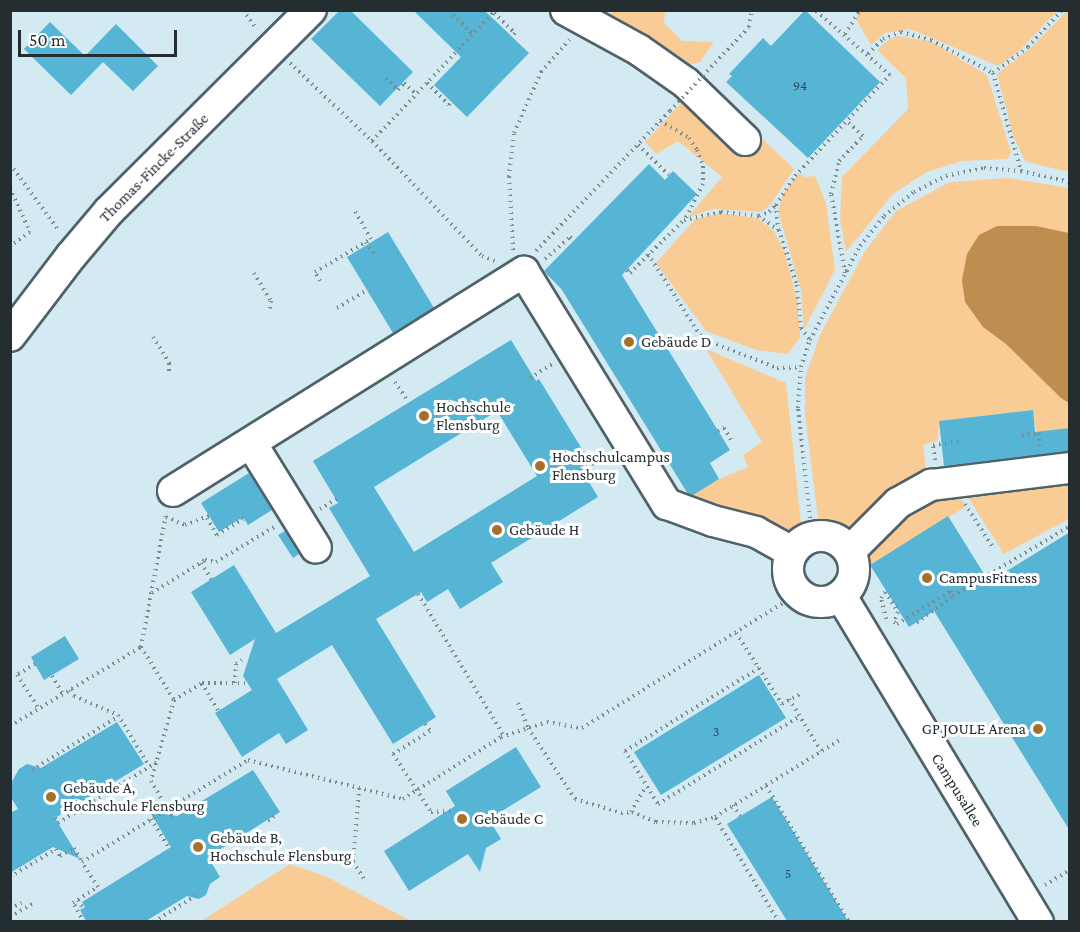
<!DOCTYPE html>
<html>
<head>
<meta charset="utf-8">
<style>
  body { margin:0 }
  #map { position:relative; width:1080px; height:932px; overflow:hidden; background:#d4eaf3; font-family:"Crimson Pro",serif }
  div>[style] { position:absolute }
  .green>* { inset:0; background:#facc95 }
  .water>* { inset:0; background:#bf8d4f }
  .building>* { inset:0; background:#56b4d4 }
  .path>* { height:4px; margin-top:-2px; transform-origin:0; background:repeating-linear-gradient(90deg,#7a8a90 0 1.5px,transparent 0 6px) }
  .roads { filter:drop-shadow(2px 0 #4f626a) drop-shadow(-2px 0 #4f626a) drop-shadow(0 2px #4f626a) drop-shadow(0 -2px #4f626a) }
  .minor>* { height:30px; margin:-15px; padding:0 15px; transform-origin:15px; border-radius:15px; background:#fff }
  .minor>.ring { margin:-15px; padding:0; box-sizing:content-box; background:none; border:30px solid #fff; border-radius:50% }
  .path-bridge>* { height:4px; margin-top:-2px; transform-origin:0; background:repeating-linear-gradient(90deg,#7a8a90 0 1.5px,transparent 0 6px) }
  .dots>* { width:16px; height:16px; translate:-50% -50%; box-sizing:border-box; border:3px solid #fff; border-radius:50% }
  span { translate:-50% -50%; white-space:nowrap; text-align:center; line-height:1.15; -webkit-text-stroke:6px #fff; paint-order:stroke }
  .number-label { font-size:14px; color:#304f59 }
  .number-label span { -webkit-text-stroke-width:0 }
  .street-label { font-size:16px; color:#242d30 }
  .poi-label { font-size:16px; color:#242d30 }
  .left { translate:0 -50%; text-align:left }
  .right { translate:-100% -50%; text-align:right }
  .frame { position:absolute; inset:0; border:12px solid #242d30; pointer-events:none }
  .scale { position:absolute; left:18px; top:30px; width:159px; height:27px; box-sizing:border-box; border:3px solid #242d30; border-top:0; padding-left:8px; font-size:18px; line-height:21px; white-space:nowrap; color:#242d30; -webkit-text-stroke:4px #fff; paint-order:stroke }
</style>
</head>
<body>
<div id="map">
  <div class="green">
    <i style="clip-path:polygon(615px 11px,665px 11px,664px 23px,682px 41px,714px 42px,700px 62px,678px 68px,602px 18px)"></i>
    <i style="clip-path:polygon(860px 11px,860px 10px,1057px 11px,1019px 51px,998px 66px,910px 29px,885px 33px,871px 45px,858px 23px,857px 15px)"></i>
    <i style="clip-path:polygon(1067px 11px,1070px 11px,1069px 172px,1027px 162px,1023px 157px,1014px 138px,997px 74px,1032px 47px)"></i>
    <i style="clip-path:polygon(897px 36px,930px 41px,987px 75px,1011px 152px,1008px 159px,962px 161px,927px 172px,893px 194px,846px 252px,840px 219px,842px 177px,908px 109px,906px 78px,877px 50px,888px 40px)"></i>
    <i style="clip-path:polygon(682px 102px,736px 150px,753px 130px,794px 169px,771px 204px,762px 212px,713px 209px,688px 217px,722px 177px,678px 141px,656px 154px,645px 142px)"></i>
    <i style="clip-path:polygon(799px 173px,804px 177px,815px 176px,826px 203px,835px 270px,804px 330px,801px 291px,778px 211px,783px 194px)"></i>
    <i style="clip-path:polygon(1009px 178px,1069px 188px,1069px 428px,1055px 430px,1057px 455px,1042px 464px,1032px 410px,939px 421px,938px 440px,923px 445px,927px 477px,853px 535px,838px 523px,818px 519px,805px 415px,805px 378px,820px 335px,865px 251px,896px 211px,950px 182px)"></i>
    <i style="clip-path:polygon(720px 213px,757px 218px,774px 231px,785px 252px,797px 301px,800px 337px,788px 354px,756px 350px,706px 331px,656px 263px,695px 219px)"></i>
    <i style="clip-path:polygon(706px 349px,786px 383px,801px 523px,788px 530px,747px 515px,684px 498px,719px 479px,748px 467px,743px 455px,762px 442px)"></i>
    <i style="clip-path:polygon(1069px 472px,1069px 519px,1004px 554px,962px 488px)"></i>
    <i style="clip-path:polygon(950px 488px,967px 506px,870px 565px,861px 546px,897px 513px)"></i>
    <i style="clip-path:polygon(290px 864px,327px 877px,411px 921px,201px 921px)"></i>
  </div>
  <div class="water">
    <i style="clip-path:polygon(997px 226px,1036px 226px,1069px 233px,1069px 403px,1061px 398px,1006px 344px,983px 327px,965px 302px,962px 280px,967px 254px,979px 235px)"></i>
  </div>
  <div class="building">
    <i style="clip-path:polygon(340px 10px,350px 10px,413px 72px,380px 106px,311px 39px)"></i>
    <i style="clip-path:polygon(413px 10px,484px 10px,529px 53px,467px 117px,434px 85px,461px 57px)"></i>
    <i style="clip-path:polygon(805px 10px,880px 82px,808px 158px,726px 82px,732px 76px,729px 74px,763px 38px,771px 46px)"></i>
    <i style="clip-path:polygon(50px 22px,85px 56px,116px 24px,158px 66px,133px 91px,103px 62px,71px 95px,24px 49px)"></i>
    <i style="clip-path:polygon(649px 164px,665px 180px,673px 171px,697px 194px,622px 275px,730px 450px,710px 463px,719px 479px,693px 495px,688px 494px,562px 290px,544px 271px)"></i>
    <i style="clip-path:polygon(388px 232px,434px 308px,393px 333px,347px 257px)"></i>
    <i style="clip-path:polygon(evenodd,511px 340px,536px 381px,539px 379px,590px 462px,580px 467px,598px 497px,491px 563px,503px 582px,460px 609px,448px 589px,427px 602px,421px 592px,376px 619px,436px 717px,393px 744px,332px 645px,277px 679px,308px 730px,286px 744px,279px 733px,242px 757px,215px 713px,252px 690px,243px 676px,255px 639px,230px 655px,191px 592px,234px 565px,276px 633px,370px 576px,329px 508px,338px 503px,313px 461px,511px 340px,497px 411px,537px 476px,414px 552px,374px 487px,497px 411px)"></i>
    <i style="clip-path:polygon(1033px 410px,1035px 432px,1070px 428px,1070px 451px,944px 466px,939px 421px)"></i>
    <i style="clip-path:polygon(249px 473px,272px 510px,248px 525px,243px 517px,219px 532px,201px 503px)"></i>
    <i style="clip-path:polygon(948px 516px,989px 582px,1070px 532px,1070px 831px,934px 611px,909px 627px,870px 565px)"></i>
    <i style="clip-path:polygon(285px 531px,299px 554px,293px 558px,278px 535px)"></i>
    <i style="clip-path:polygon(65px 636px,79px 659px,44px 680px,31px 657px)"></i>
    <i style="clip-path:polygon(759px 675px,786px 718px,661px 795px,634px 752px)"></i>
    <i style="clip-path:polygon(117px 722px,144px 764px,55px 818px,80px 859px,53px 847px,10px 873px,10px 813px,18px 809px,10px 796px,10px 785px,19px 769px,27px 764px,41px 768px)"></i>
    <i style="clip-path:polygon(516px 747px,541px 787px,489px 819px,501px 839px,486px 848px,480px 872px,468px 854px,409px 891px,384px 851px,455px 806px,446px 791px)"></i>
    <i style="clip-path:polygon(253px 770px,280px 812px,208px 857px,220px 877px,210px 884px,206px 895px,199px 899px,187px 896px,146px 921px,86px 921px,80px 910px,85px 907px,82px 902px,171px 847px,150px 812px,177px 816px)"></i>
    <i style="clip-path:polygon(772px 797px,848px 921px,787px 921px,727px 824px)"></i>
  </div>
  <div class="path">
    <i style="left:243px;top:10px;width:24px;rotate:55deg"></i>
    <i style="left:494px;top:13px;width:29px;rotate:44deg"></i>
    <i style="left:515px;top:33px;width:5px;rotate:127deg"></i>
    <i style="left:453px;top:15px;width:28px;rotate:44deg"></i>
    <i style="left:845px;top:34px;width:28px;rotate:-58deg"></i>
    <i style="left:868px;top:54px;width:21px;rotate:-45deg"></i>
    <i style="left:883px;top:39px;width:19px;rotate:-21deg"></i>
    <i style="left:901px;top:32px;width:31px;rotate:15deg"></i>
    <i style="left:931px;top:40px;width:70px;rotate:28deg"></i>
    <i style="left:993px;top:73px;width:102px;rotate:74.1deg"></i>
    <i style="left:290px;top:63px;width:113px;rotate:43.6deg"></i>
    <i style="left:372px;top:141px;width:159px;rotate:46.3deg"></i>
    <i style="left:482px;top:256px;width:14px;rotate:21deg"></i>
    <i style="left:711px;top:67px;width:55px;rotate:-46.5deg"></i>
    <i style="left:749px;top:27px;width:17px;rotate:-80deg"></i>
    <i style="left:993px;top:73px;width:44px;rotate:-36.6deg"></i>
    <i style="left:1028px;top:47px;width:50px;rotate:-47.4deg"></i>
    <i style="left:386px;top:78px;width:17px;rotate:45deg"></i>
    <i style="left:398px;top:90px;width:9px;rotate:-49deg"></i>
    <i style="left:404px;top:83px;width:16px;rotate:43deg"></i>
    <i style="left:427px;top:83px;width:31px;rotate:45deg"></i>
    <i style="left:449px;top:105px;width:4px;rotate:-56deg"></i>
    <i style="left:660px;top:121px;width:34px;rotate:30deg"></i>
    <i style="left:689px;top:138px;width:14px;rotate:56deg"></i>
    <i style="left:697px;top:150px;width:17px;rotate:69deg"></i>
    <i style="left:703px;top:166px;width:18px;rotate:90deg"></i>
    <i style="left:703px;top:184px;width:39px;rotate:117deg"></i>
    <i style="left:372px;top:141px;width:180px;rotate:-46.6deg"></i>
    <i style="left:638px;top:145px;width:43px;rotate:44.1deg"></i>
    <i style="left:10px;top:164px;width:83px;rotate:53.8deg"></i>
    <i style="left:10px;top:188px;width:48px;rotate:65.6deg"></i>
    <i style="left:30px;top:232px;width:24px;rotate:145deg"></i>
    <i style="left:776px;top:205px;width:25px;rotate:85deg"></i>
    <i style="left:759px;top:216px;width:11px;rotate:-22deg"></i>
    <i style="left:769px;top:212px;width:10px;rotate:-45deg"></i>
    <i style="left:776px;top:205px;width:35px;rotate:-57deg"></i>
    <i style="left:795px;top:176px;width:139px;rotate:-46.8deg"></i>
    <i style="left:890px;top:75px;width:99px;rotate:-139.1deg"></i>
    <i style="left:366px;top:242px;width:14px;rotate:56deg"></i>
    <i style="left:513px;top:250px;width:73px;rotate:-93.1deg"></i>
    <i style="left:509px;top:177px;width:44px;rotate:-83.5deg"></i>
    <i style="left:514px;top:133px;width:67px;rotate:-66.1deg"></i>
    <i style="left:541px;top:72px;width:43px;rotate:-48.8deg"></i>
    <i style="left:536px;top:251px;width:194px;rotate:-46.3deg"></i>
    <i style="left:648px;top:254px;width:96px;rotate:57.3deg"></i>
    <i style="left:700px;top:335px;width:13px;rotate:32deg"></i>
    <i style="left:711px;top:342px;width:71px;rotate:21.5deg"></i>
    <i style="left:777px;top:368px;width:24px;rotate:-2deg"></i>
    <i style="left:545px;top:259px;width:33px;rotate:-41deg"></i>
    <i style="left:570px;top:237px;width:6px;rotate:45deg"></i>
    <i style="left:627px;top:270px;width:4px;rotate:45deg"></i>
    <i style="left:630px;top:273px;width:76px;rotate:-44.5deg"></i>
    <i style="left:684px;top:220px;width:38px;rotate:-12deg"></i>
    <i style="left:721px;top:212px;width:37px;rotate:6deg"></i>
    <i style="left:758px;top:216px;width:25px;rotate:34deg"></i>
    <i style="left:779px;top:230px;width:58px;rotate:71.9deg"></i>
    <i style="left:797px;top:285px;width:43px;rotate:84.7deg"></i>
    <i style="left:801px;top:328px;width:15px;rotate:53deg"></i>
    <i style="left:254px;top:273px;width:33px;rotate:59deg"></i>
    <i style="left:271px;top:301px;width:10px;rotate:101deg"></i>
    <i style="left:845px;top:273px;width:80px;rotate:-100deg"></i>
    <i style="left:831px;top:194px;width:34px;rotate:-76deg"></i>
    <i style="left:839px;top:161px;width:35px;rotate:-46deg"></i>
    <i style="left:863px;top:136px;width:22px;rotate:-137deg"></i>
    <i style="left:320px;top:281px;width:10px;rotate:-119deg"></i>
    <i style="left:315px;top:272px;width:65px;rotate:-30.5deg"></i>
    <i style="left:371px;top:239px;width:34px;rotate:-120deg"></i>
    <i style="left:337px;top:308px;width:35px;rotate:-31deg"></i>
    <i style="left:153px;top:337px;width:31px;rotate:58deg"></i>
    <i style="left:169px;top:363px;width:10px;rotate:90deg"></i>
    <i style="left:530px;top:378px;width:26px;rotate:-32deg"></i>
    <i style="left:395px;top:382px;width:22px;rotate:56deg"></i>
    <i style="left:718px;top:431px;width:7px;rotate:-27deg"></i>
    <i style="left:724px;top:428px;width:14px;rotate:60deg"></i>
    <i style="left:1022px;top:435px;width:17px;rotate:-7deg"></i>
    <i style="left:1039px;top:433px;width:16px;rotate:86deg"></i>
    <i style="left:935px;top:460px;width:15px;rotate:-98deg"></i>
    <i style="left:933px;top:445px;width:30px;rotate:-8deg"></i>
    <i style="left:582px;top:471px;width:30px;rotate:-33deg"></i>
    <i style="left:965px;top:504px;width:50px;rotate:57.3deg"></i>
    <i style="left:320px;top:509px;width:23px;rotate:-31deg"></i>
    <i style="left:166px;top:517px;width:21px;rotate:23deg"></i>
    <i style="left:185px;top:525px;width:26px;rotate:-21deg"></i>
    <i style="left:207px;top:518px;width:20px;rotate:60deg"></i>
    <i style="left:217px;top:535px;width:31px;rotate:-32deg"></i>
    <i style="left:243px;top:519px;width:3px;rotate:-135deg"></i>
    <i style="left:812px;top:536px;width:129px;rotate:-96.2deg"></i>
    <i style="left:798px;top:408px;width:41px;rotate:-85.8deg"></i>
    <i style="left:801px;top:367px;width:28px;rotate:-72deg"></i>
    <i style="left:810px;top:340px;width:106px;rotate:-62deg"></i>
    <i style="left:860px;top:246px;width:38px;rotate:-51deg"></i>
    <i style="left:884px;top:216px;width:38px;rotate:-39deg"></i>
    <i style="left:914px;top:192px;width:36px;rotate:-27deg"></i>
    <i style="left:946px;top:176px;width:39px;rotate:-12deg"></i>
    <i style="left:984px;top:168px;width:37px;rotate:5deg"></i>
    <i style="left:1021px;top:171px;width:50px;rotate:12.7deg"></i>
    <i style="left:201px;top:563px;width:19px;rotate:58deg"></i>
    <i style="left:152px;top:593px;width:62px;rotate:-31.9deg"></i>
    <i style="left:205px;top:560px;width:11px;rotate:10deg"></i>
    <i style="left:216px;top:562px;width:68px;rotate:-31.1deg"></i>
    <i style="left:418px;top:594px;width:166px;rotate:58.8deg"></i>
    <i style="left:953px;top:596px;width:136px;rotate:-30.9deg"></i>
    <i style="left:886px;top:619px;width:22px;rotate:-103deg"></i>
    <i style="left:881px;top:598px;width:7px;rotate:-56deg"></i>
    <i style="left:885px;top:592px;width:24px;rotate:57deg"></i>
    <i style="left:898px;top:612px;width:11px;rotate:112deg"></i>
    <i style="left:894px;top:622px;width:4px;rotate:34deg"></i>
    <i style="left:897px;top:624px;width:63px;rotate:-31.4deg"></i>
    <i style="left:951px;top:591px;width:6px;rotate:81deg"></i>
    <i style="left:952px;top:597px;width:44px;rotate:144.2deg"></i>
    <i style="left:736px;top:633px;width:85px;rotate:57.1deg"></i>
    <i style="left:782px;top:704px;width:21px;rotate:-29deg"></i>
    <i style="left:141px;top:647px;width:62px;rotate:58.1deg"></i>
    <i style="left:174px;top:700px;width:84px;rotate:105.9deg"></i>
    <i style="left:151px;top:781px;width:33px;rotate:59deg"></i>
    <i style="left:168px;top:809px;width:94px;rotate:-31.5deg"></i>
    <i style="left:248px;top:760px;width:160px;rotate:14.1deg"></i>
    <i style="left:403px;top:799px;width:116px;rotate:-32.3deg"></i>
    <i style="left:501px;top:737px;width:48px;rotate:-18.1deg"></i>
    <i style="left:547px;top:722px;width:36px;rotate:10deg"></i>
    <i style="left:582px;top:728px;width:256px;rotate:-31.9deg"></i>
    <i style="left:35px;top:664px;width:21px;rotate:149deg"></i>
    <i style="left:17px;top:675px;width:40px;rotate:57.1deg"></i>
    <i style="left:759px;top:668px;width:158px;rotate:148.2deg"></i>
    <i style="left:625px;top:751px;width:62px;rotate:58.1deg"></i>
    <i style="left:658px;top:804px;width:167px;rotate:-31.8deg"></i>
    <i style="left:52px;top:676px;width:21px;rotate:59deg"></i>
    <i style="left:202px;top:683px;width:46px"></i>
    <i style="left:235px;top:683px;width:19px;rotate:-87deg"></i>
    <i style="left:236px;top:664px;width:7px;rotate:-34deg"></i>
    <i style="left:70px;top:690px;width:7px;rotate:56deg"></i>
    <i style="left:74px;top:696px;width:48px;rotate:23.4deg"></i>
    <i style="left:118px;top:715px;width:60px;rotate:58.7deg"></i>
    <i style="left:789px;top:699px;width:61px;rotate:58.4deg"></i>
    <i style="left:174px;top:700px;width:33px;rotate:-31deg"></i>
    <i style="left:202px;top:683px;width:32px;rotate:60deg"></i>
    <i style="left:518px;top:703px;width:27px;rotate:68deg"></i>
    <i style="left:528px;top:728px;width:85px;rotate:56.5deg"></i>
    <i style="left:575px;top:799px;width:48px;rotate:16.9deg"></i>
    <i style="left:621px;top:813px;width:11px;rotate:-5deg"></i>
    <i style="left:632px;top:812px;width:26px;rotate:23deg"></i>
    <i style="left:656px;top:822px;width:38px;rotate:2deg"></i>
    <i style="left:694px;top:823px;width:22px;rotate:-16deg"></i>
    <i style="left:425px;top:724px;width:9px;rotate:54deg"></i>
    <i style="left:430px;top:731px;width:44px;rotate:148.1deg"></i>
    <i style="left:393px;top:754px;width:69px;rotate:56.8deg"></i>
    <i style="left:431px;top:812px;width:22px;rotate:-3deg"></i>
    <i style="left:10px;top:726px;width:153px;rotate:-31.1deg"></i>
    <i style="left:141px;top:647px;width:134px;rotate:-79.3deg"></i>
    <i style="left:32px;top:770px;width:102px;rotate:-31.8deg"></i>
    <i style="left:766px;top:786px;width:159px;rotate:58.6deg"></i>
    <i style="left:359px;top:788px;width:74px;rotate:94.6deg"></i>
    <i style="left:353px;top:862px;width:20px;rotate:57deg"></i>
    <i style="left:733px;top:805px;width:13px;rotate:58deg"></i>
    <i style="left:631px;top:812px;width:30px;rotate:-60deg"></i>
    <i style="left:55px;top:818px;width:6px;rotate:59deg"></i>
    <i style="left:58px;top:823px;width:116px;rotate:-31.6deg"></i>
    <i style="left:151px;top:819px;width:34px;rotate:58deg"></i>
    <i style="left:268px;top:821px;width:8px;rotate:-40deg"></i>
    <i style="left:10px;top:877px;width:54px;rotate:-31.3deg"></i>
    <i style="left:56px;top:849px;width:8px;rotate:60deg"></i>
    <i style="left:60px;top:856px;width:16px;rotate:-30deg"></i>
    <i style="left:74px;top:848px;width:16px;rotate:60deg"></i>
    <i style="left:1045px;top:885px;width:29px;rotate:-31deg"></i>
    <i style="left:78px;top:900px;width:9px;rotate:58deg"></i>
    <i style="left:10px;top:909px;width:13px;rotate:-29deg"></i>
    <i style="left:10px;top:917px;width:26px;rotate:-31deg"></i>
    <i style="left:10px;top:920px;width:1px"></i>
    <i style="left:84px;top:922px;width:22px;rotate:-120deg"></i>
    <i style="left:73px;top:903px;width:30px;rotate:-33deg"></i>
    <i style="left:98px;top:887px;width:30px;rotate:-123deg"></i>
    <i style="left:82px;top:862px;width:101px;rotate:-31.6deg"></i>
    <i style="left:168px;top:809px;width:8px;rotate:60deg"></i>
    <i style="left:172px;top:816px;width:4px;rotate:146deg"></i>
    <i style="left:154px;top:922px;width:49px;rotate:-32.4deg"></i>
    <i style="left:779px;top:922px;width:123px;rotate:-121.4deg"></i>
    <i style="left:715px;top:817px;width:150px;rotate:-31.7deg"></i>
  </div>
  <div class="roads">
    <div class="minor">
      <i style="left:566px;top:10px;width:83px;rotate:28.7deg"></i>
      <i style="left:639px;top:50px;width:57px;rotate:35.1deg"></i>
      <i style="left:686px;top:83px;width:82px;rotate:44deg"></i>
      <i style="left:10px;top:336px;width:101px;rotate:-52.7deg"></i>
      <i style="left:71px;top:256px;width:59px;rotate:-49.8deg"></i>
      <i style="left:109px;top:211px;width:285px;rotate:-44.9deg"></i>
      <i style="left:251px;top:443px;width:123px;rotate:58.2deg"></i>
      <i style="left:173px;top:491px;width:414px;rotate:-32deg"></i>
      <i style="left:524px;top:272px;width:273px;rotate:58.4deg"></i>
      <i style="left:667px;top:504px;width:49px;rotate:20.3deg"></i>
      <i style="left:713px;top:521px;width:44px;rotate:14.3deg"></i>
      <i style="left:756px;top:532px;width:41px;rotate:29.1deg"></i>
      <i class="ring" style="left:788px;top:536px;width:36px;height:36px"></i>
      <i style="left:850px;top:551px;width:68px;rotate:-45deg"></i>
      <i style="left:898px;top:503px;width:38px;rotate:-29deg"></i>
      <i style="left:931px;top:485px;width:140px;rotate:-7deg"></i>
      <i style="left:841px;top:596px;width:381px;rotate:58.9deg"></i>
    </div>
  </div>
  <div class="path-bridge">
    <i style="left:670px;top:111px;width:60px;rotate:-47deg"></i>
  </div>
  <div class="dots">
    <i style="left:629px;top:342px;background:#a5712a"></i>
    <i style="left:424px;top:416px;background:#a5712a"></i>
    <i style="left:540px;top:466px;background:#a5712a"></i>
    <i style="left:497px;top:530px;background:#a5712a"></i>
    <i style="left:927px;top:578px;background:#a5712a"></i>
    <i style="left:1038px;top:729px;background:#a5712a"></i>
    <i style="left:51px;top:797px;background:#a5712a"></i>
    <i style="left:462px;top:819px;background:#a5712a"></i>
    <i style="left:198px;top:847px;background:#a5712a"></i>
  </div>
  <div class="number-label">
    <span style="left:800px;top:85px">94</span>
    <span style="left:716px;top:731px">3</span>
    <span style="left:788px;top:873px">5</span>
  </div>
  <div class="street-label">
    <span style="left:154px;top:168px;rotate:-45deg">Thomas-Fincke-Straße</span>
    <span style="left:957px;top:790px;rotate:58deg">Campusallee</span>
  </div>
  <div class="poi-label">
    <span class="left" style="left:641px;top:342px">Gebäude D</span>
    <span class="left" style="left:436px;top:416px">Hochschule<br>Flensburg</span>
    <span class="left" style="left:552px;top:466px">Hochschulcampus<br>Flensburg</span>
    <span class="left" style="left:509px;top:530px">Gebäude H</span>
    <span class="left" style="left:939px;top:578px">CampusFitness</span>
    <span class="right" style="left:1026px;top:729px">GP JOULE Arena</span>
    <span class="left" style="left:63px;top:797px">Gebäude A,<br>Hochschule Flensburg</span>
    <span class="left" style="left:474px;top:819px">Gebäude C</span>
    <span class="left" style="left:210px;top:847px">Gebäude B,<br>Hochschule Flensburg</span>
  </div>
  <div class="frame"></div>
  <div class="scale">50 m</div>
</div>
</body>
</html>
